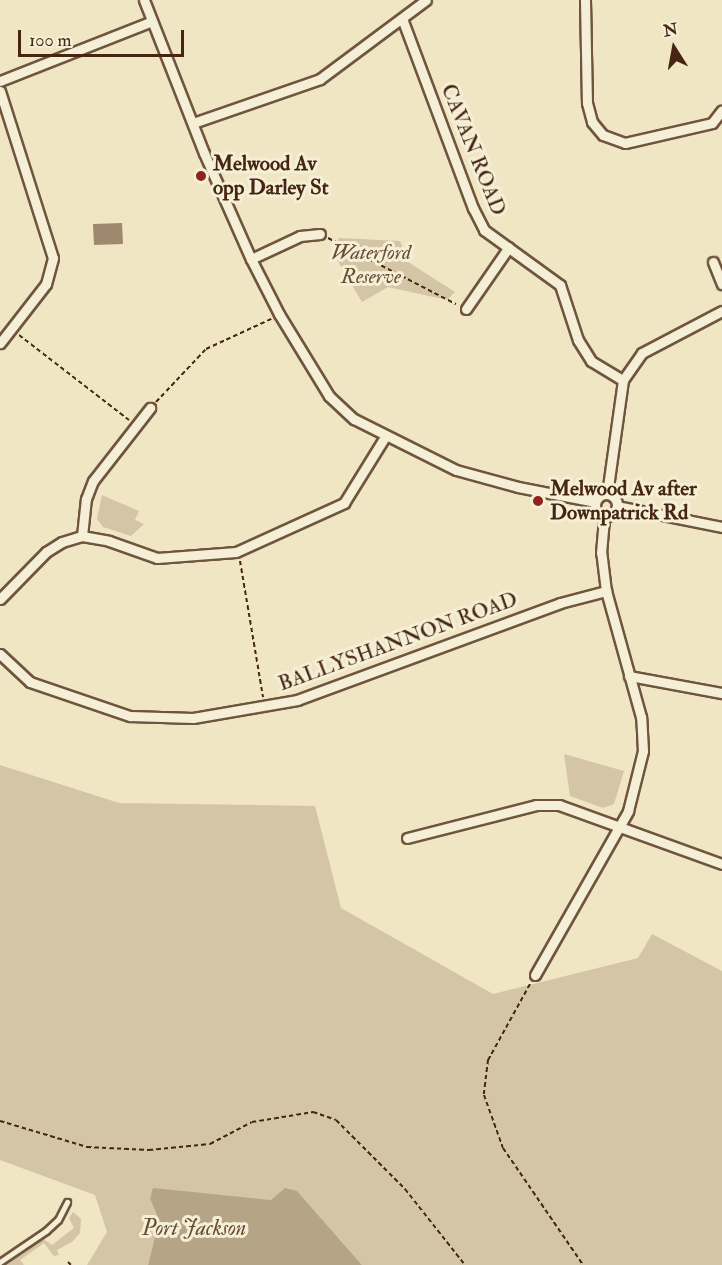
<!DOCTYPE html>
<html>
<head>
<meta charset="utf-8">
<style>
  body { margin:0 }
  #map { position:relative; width:722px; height:1265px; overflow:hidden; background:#f0e6c3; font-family:"IM FELL Double Pica",serif }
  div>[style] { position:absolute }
  .green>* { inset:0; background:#d3c5a5 }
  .water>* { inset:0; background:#b6a487 }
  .building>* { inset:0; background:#9e896e }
  .path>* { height:2px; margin-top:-1px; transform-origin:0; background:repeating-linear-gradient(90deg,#462512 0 4.5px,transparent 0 7.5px) }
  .roads { filter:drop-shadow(2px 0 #70553e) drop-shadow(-2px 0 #70553e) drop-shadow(0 2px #70553e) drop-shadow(0 -2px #70553e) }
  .service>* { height:4.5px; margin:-2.25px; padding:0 2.25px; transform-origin:2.25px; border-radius:2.25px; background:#f5efd8 }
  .minor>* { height:9px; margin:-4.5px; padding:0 4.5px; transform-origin:4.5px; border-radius:4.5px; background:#f5efd8 }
  .minor>.ring { margin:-4.5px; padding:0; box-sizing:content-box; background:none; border:9px solid #f5efd8; border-radius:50% }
  .dots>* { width:16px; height:16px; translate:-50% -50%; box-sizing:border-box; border:3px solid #f5efd8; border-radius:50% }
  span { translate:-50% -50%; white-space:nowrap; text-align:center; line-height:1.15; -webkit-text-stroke:6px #f5efd8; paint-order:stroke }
  .street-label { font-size:21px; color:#462512 }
  .poi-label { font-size:21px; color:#462512; font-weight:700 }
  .left { translate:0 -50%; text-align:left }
  .park-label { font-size:21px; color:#694d37; font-style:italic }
  .water-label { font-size:22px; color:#684b35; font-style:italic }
  .north { position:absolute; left:644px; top:18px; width:60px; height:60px; -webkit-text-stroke:4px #f5efd8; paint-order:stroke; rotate:349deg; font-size:16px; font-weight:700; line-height:24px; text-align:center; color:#462512 }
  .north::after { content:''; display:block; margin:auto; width:21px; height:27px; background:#462512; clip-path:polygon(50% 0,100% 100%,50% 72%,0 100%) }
  .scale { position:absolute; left:18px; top:30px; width:166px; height:27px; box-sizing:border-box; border:3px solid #462512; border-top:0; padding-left:8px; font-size:18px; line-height:21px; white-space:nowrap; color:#462512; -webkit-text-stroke:4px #f5efd8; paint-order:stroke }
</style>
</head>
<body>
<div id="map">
  <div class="green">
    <i style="clip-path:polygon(339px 238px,400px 241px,408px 262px,455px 292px,447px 300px,388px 287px,362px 302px,332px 251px)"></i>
    <i style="clip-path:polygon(102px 495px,139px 511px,135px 520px,144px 524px,131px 536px,103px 527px,97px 519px)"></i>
    <i style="clip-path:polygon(564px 754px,624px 771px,614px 804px,603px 808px,570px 796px)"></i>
    <i style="clip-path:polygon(0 765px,119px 803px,315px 806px,341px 908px,493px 994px,638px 958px,652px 934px,722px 971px,722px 1265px,362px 1265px,297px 1191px,271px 1200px,219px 1196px,150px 1199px,159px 1220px,148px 1265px,87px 1265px,107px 1232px,95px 1195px,0 1160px)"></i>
    <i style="clip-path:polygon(73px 1212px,81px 1219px,80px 1233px,72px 1242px,57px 1250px,59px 1255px,54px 1256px,44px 1243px,20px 1260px,24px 1265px,0 1265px,42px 1238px,52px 1245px,74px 1228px,69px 1218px)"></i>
  </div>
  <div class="water">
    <i style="clip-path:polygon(153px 1188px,271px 1200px,285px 1188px,297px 1191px,362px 1265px,148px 1265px,159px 1220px,150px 1199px)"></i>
  </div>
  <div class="building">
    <i style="clip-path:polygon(122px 223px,123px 244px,94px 245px,93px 224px)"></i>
  </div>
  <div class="path">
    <i style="left:328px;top:238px;width:144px;rotate:27.3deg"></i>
    <i style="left:19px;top:335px;width:139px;rotate:37.7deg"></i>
    <i style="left:156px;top:402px;width:73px;rotate:-46.7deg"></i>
    <i style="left:206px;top:349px;width:72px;rotate:-24.8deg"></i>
    <i style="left:240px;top:561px;width:138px;rotate:80.4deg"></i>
    <i style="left:530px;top:984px;width:87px;rotate:118.9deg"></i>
    <i style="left:488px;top:1060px;width:35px;rotate:97deg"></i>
    <i style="left:484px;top:1095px;width:56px;rotate:70.3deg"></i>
    <i style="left:503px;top:1148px;width:142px;rotate:55.6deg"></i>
    <i style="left:0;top:1121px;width:91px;rotate:16.6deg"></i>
    <i style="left:87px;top:1147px;width:62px;rotate:2.8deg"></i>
    <i style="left:149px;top:1150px;width:61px;rotate:-5.6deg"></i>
    <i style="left:210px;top:1144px;width:47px;rotate:-27.6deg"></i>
    <i style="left:252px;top:1122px;width:62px;rotate:-9.3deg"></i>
    <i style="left:313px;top:1112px;width:24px;rotate:19deg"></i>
    <i style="left:336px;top:1120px;width:98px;rotate:45deg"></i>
    <i style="left:405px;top:1189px;width:97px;rotate:51.7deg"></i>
    <i style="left:68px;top:1262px;width:4px;rotate:45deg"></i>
  </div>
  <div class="roads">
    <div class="service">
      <i style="left:0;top:1262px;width:55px;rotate:-34deg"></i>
      <i style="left:46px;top:1231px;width:16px;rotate:-43deg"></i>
      <i style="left:58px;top:1220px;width:20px;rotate:-63deg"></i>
    </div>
    <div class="minor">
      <i style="left:144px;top:0;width:164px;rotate:68.6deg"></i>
      <i style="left:204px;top:153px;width:116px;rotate:66.1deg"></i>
      <i style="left:251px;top:259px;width:62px;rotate:63deg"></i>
      <i style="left:279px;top:314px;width:96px;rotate:58.6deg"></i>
      <i style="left:329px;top:396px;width:34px;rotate:43deg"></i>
      <i style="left:354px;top:419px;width:114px;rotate:26.6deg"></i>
      <i style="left:456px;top:470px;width:64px;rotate:15.3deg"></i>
      <i style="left:518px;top:487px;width:78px;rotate:11deg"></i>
      <i style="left:585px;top:0;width:103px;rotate:88.9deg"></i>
      <i style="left:587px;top:103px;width:20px;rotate:75deg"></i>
      <i style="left:592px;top:122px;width:17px;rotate:50deg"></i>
      <i style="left:603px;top:135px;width:23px;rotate:20deg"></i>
      <i style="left:625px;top:143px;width:89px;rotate:-12.9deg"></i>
      <i style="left:712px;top:123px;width:16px;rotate:-52deg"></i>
      <i style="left:403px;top:21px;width:200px;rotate:69.5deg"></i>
      <i style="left:473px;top:208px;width:25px;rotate:63deg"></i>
      <i style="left:484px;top:230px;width:94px;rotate:35.9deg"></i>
      <i style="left:560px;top:285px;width:58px;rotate:71.9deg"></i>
      <i style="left:578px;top:340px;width:25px;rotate:58deg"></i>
      <i style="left:591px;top:361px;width:37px;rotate:31deg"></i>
      <i style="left:0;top:81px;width:163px;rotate:-21.5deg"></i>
      <i style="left:0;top:91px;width:175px;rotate:72.4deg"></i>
      <i style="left:53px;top:258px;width:27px;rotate:105deg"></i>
      <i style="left:46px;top:284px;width:75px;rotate:127.9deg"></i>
      <i style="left:193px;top:123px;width:134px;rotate:-19.1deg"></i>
      <i style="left:320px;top:79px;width:132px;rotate:-36.7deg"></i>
      <i style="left:251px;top:259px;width:54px;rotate:-25.1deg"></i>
      <i style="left:300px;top:236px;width:20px;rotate:-6deg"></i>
      <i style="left:713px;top:262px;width:24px;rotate:68deg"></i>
      <i style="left:466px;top:309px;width:75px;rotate:-55.3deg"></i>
      <i class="ring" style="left:595px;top:494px;width:13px;height:13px"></i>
      <i style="left:607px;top:494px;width:115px;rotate:-82deg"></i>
      <i style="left:623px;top:380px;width:33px;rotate:-55deg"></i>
      <i style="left:642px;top:353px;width:90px;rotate:-27.7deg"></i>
      <i style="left:617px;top:506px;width:107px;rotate:11.3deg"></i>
      <i style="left:82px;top:536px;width:37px;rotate:-84deg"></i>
      <i style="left:86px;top:499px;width:19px;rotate:-69deg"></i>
      <i style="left:93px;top:481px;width:93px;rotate:-52deg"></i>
      <i style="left:0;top:599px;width:66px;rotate:-45.6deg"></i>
      <i style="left:46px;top:552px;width:19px;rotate:-32deg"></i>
      <i style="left:62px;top:542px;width:21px;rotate:-17deg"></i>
      <i style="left:82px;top:536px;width:27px;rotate:10deg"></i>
      <i style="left:109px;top:541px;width:51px;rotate:19.5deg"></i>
      <i style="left:157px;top:558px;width:79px;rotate:-4.3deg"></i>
      <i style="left:236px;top:552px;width:119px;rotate:-24.4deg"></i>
      <i style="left:344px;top:503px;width:78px;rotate:-58.2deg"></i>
      <i style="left:0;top:654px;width:41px;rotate:43deg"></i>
      <i style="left:30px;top:682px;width:106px;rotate:18.8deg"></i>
      <i style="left:130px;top:716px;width:63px;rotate:1.8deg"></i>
      <i style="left:193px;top:718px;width:106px;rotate:-9.8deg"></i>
      <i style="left:297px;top:700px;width:280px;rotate:-20.2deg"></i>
      <i style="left:560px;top:603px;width:48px;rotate:-14.6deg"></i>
      <i style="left:629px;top:676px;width:95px;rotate:10.4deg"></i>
      <i style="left:407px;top:838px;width:133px;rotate:-14.3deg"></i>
      <i style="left:536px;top:805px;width:23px"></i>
      <i style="left:559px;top:805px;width:173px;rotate:19.9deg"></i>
      <i style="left:535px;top:975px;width:189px;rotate:-60.4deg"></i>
      <i style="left:628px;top:811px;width:62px;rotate:-76deg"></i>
      <i style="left:643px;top:751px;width:34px;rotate:-93deg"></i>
      <i style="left:641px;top:717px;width:131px;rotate:-105.5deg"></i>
      <i style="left:606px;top:591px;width:38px;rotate:-97deg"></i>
      <i style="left:601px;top:553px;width:37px;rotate:-85deg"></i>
    </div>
  </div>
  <div class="dots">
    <i style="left:201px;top:176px;background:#8f2418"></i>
    <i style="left:538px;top:501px;background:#8f2418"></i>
  </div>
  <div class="street-label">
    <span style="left:473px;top:150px;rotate:68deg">CAVAN ROAD</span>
    <span style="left:398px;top:642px;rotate:-20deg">BALLYSHANNON ROAD</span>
  </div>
  <div class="poi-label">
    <span class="left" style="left:213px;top:176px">Melwood Av<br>opp Darley St</span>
    <span class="left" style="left:550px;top:501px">Melwood Av after<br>Downpatrick Rd</span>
  </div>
  <div class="park-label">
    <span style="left:371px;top:265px">Waterford<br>Reserve</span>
  </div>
  <div class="water-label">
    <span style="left:194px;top:1229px">Port Jackson</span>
  </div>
  <div class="north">N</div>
  <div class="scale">100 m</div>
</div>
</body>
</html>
